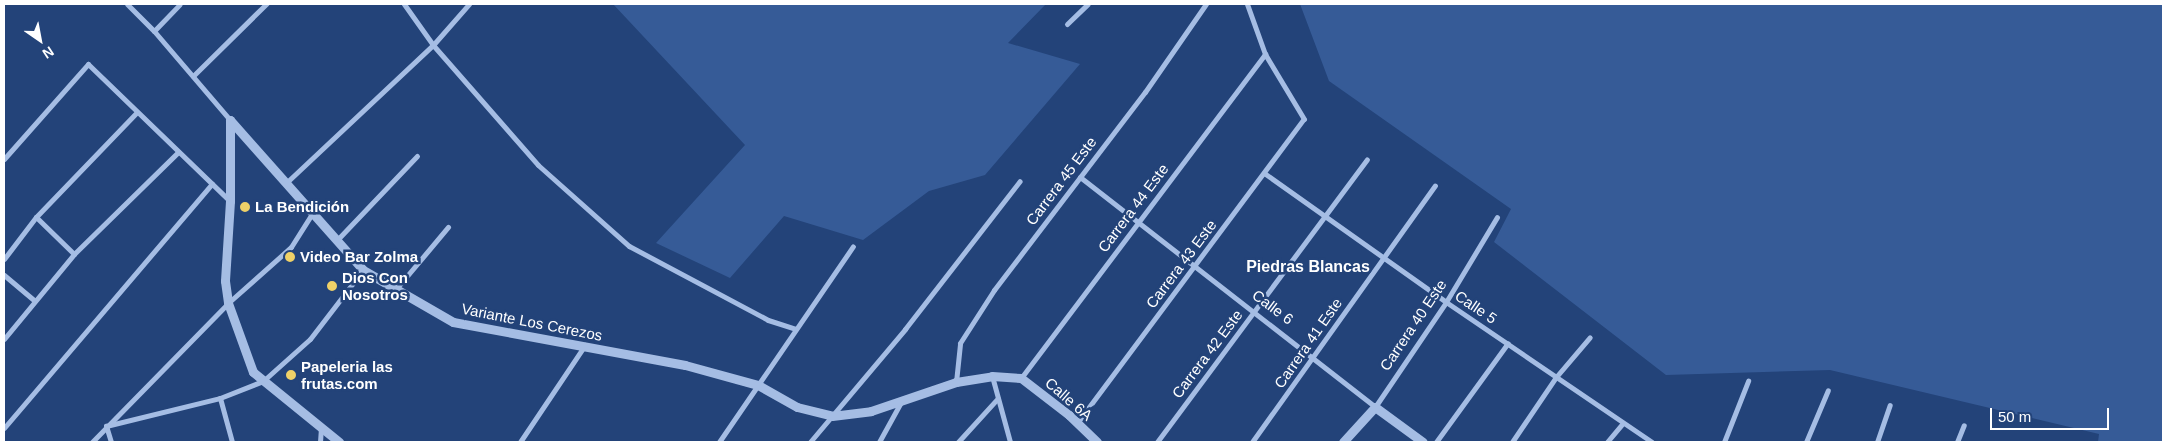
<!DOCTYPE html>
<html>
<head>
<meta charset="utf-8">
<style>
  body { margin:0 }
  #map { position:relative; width:2167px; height:446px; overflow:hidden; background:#234379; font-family:Arial,sans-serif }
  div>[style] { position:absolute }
  .green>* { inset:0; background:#365b97 }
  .minor>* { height:5px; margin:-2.5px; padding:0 2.5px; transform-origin:2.5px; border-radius:2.5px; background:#a5bde4 }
  .tertiary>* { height:9px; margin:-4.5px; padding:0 4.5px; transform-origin:4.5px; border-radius:4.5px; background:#a5bde4 }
  .dots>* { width:14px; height:14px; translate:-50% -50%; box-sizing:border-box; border:2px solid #234379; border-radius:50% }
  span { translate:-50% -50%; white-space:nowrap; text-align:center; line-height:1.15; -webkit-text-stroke:5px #234379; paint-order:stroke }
  .street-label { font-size:15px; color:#fff }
  .poi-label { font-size:15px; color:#fff; font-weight:700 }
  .left { translate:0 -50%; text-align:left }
  .neighbourhood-label { font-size:16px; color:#fff; font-weight:700 }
  .frame { position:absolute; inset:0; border:5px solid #fff; pointer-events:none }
  .north { position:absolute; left:15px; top:15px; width:50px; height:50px; -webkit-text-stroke:4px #234379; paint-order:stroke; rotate:147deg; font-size:14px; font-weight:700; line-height:20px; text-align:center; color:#fff }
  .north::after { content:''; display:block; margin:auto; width:18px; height:22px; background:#fff; clip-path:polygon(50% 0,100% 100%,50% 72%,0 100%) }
  .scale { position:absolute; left:1990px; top:408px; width:119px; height:22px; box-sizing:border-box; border:2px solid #fff; border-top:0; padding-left:6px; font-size:15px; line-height:18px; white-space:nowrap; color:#fff; -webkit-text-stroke:4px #234379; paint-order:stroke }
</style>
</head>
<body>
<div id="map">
  <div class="green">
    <i style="clip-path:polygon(613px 4px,1046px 4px,1008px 43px,1080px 64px,985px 175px,929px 191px,863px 240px,784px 216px,730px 278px,656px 243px,745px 145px)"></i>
    <i style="clip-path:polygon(1300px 4px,2163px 4px,2163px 442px,2098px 442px,2099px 434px,1830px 370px,1666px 375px,1494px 242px,1511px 209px,1329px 81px)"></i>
  </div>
  <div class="minor">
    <i style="left:127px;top:4px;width:38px;rotate:45deg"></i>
    <i style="left:154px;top:31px;width:117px;rotate:49.5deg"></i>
    <i style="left:404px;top:4px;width:50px;rotate:54.7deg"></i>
    <i style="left:433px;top:45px;width:159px;rotate:48.8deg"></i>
    <i style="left:538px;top:165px;width:122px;rotate:41.7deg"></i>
    <i style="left:629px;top:246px;width:157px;rotate:28deg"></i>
    <i style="left:768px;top:320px;width:29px;rotate:18deg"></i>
    <i style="left:1067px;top:24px;width:29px;rotate:-44deg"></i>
    <i style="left:154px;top:31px;width:37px;rotate:-46deg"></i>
    <i style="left:193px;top:76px;width:103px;rotate:-44.6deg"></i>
    <i style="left:4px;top:159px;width:127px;rotate:-48.5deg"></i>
    <i style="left:88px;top:64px;width:197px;rotate:44deg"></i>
    <i style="left:1264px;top:173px;width:223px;rotate:35.3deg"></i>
    <i style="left:1446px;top:302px;width:249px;rotate:34.2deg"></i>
    <i style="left:1080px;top:177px;width:374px;rotate:37.9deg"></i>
    <i style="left:1375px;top:407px;width:127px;rotate:-55.9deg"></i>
    <i style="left:1446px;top:302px;width:99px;rotate:-59deg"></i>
    <i style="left:287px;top:182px;width:200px;rotate:-43.2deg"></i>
    <i style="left:433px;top:45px;width:55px;rotate:-48.7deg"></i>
    <i style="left:36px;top:217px;width:53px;rotate:44.2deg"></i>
    <i style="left:337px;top:240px;width:116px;rotate:-46.4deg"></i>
    <i style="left:4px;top:259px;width:53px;rotate:-52.7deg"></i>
    <i style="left:36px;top:217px;width:144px;rotate:-46.1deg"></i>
    <i style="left:4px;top:275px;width:40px;rotate:40deg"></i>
    <i style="left:396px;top:289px;width:81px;rotate:-50deg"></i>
    <i style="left:4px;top:339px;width:110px;rotate:-50.5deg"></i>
    <i style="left:74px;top:254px;width:146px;rotate:-44.4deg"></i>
    <i style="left:992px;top:376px;width:68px;rotate:74.7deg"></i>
    <i style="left:1021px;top:378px;width:406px;rotate:-53deg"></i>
    <i style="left:956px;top:382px;width:39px;rotate:-84deg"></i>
    <i style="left:960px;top:343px;width:63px;rotate:-57.3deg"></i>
    <i style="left:994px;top:290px;width:249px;rotate:-52.7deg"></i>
    <i style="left:1145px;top:92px;width:107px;rotate:-55.3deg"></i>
    <i style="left:220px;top:398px;width:46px;rotate:74.7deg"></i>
    <i style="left:1077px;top:423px;width:379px;rotate:-53.3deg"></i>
    <i style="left:1304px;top:119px;width:76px;rotate:-121deg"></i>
    <i style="left:1265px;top:54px;width:53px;rotate:-109.8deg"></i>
    <i style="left:4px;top:428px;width:321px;rotate:-49.6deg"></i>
    <i style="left:92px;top:442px;width:194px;rotate:-45.6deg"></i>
    <i style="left:228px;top:303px;width:84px;rotate:-41.6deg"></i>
    <i style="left:291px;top:247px;width:41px;rotate:-57.8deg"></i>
    <i style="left:111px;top:442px;width:17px;rotate:-107deg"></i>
    <i style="left:106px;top:426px;width:117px;rotate:-13.8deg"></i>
    <i style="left:220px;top:398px;width:46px;rotate:-21.6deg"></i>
    <i style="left:263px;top:381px;width:63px;rotate:-41.8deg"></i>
    <i style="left:310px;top:339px;width:87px;rotate:-52.5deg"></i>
    <i style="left:320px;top:442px;width:14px;rotate:-86deg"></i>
    <i style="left:520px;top:442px;width:117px;rotate:-56.2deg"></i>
    <i style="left:719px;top:442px;width:237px;rotate:-55.6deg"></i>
    <i style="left:810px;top:442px;width:148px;rotate:-49.9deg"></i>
    <i style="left:905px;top:329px;width:187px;rotate:-52.2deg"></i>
    <i style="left:879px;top:442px;width:46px;rotate:-61.2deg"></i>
    <i style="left:958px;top:442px;width:59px;rotate:-47.7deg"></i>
    <i style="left:1157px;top:442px;width:352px;rotate:-53.4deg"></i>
    <i style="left:1252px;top:442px;width:315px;rotate:-54.5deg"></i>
    <i style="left:1436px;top:442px;width:122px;rotate:-54deg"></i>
    <i style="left:1512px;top:442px;width:78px;rotate:-55.9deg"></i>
    <i style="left:1556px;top:377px;width:52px;rotate:-49.6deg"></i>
    <i style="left:1607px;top:442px;width:23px;rotate:-50deg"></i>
    <i style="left:1724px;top:442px;width:66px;rotate:-68.5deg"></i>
    <i style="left:1806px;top:442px;width:56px;rotate:-67.1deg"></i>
    <i style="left:1877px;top:442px;width:39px;rotate:-71deg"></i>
    <i style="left:1957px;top:442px;width:18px;rotate:-68deg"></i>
  </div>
  <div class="tertiary">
    <i style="left:230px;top:120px;width:200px;rotate:48.4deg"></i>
    <i style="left:363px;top:270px;width:104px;rotate:30deg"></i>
    <i style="left:453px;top:322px;width:236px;rotate:10.5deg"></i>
    <i style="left:685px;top:365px;width:76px;rotate:15.3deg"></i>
    <i style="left:758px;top:385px;width:45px;rotate:29.4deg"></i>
    <i style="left:797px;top:407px;width:36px;rotate:14deg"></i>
    <i style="left:832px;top:416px;width:39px;rotate:-7deg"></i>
    <i style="left:871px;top:411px;width:90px;rotate:-18.8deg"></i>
    <i style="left:956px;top:382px;width:36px;rotate:-9deg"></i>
    <i style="left:992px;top:376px;width:29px;rotate:4deg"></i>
    <i style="left:1021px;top:378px;width:61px;rotate:37.6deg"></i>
    <i style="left:1069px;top:415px;width:39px;rotate:44deg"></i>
    <i style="left:230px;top:120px;width:81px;rotate:90deg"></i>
    <i style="left:230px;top:201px;width:80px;rotate:93.6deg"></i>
    <i style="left:225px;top:281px;width:22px;rotate:82deg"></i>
    <i style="left:228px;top:303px;width:73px;rotate:70.1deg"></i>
    <i style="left:253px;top:372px;width:111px;rotate:39.1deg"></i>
    <i style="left:1343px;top:442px;width:47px;rotate:-47.6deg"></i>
    <i style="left:1375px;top:407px;width:59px;rotate:36.1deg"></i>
  </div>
  <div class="dots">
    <i style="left:245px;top:207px;background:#efd168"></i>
    <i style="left:290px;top:257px;background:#efd168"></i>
    <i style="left:332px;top:286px;background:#efd168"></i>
    <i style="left:291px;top:375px;background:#efd168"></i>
  </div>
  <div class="street-label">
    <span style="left:1061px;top:181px;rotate:-53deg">Carrera 45 Este</span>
    <span style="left:1133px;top:208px;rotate:-53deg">Carrera 44 Este</span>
    <span style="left:1181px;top:264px;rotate:-53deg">Carrera 43 Este</span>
    <span style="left:1273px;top:307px;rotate:37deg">Calle 6</span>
    <span style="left:1476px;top:307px;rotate:34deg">Calle 5</span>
    <span style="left:532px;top:322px;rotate:11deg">Variante Los Cerezos</span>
    <span style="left:1413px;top:325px;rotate:-56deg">Carrera 40 Este</span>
    <span style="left:1308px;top:343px;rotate:-55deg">Carrera 41 Este</span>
    <span style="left:1207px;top:354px;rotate:-53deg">Carrera 42 Este</span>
    <span style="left:1069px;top:399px;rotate:41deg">Calle 6A</span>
  </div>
  <div class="poi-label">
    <span class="left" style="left:255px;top:207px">La Bendición</span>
    <span class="left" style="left:300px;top:257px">Video Bar Zolma</span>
    <span class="left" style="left:342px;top:286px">Dios Con<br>Nosotros</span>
    <span class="left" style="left:301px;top:375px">Papeleria las<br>frutas.com</span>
  </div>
  <div class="neighbourhood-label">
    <span style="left:1308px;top:267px">Piedras Blancas</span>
  </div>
  <div class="frame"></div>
  <div class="north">N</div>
  <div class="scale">50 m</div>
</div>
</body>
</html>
